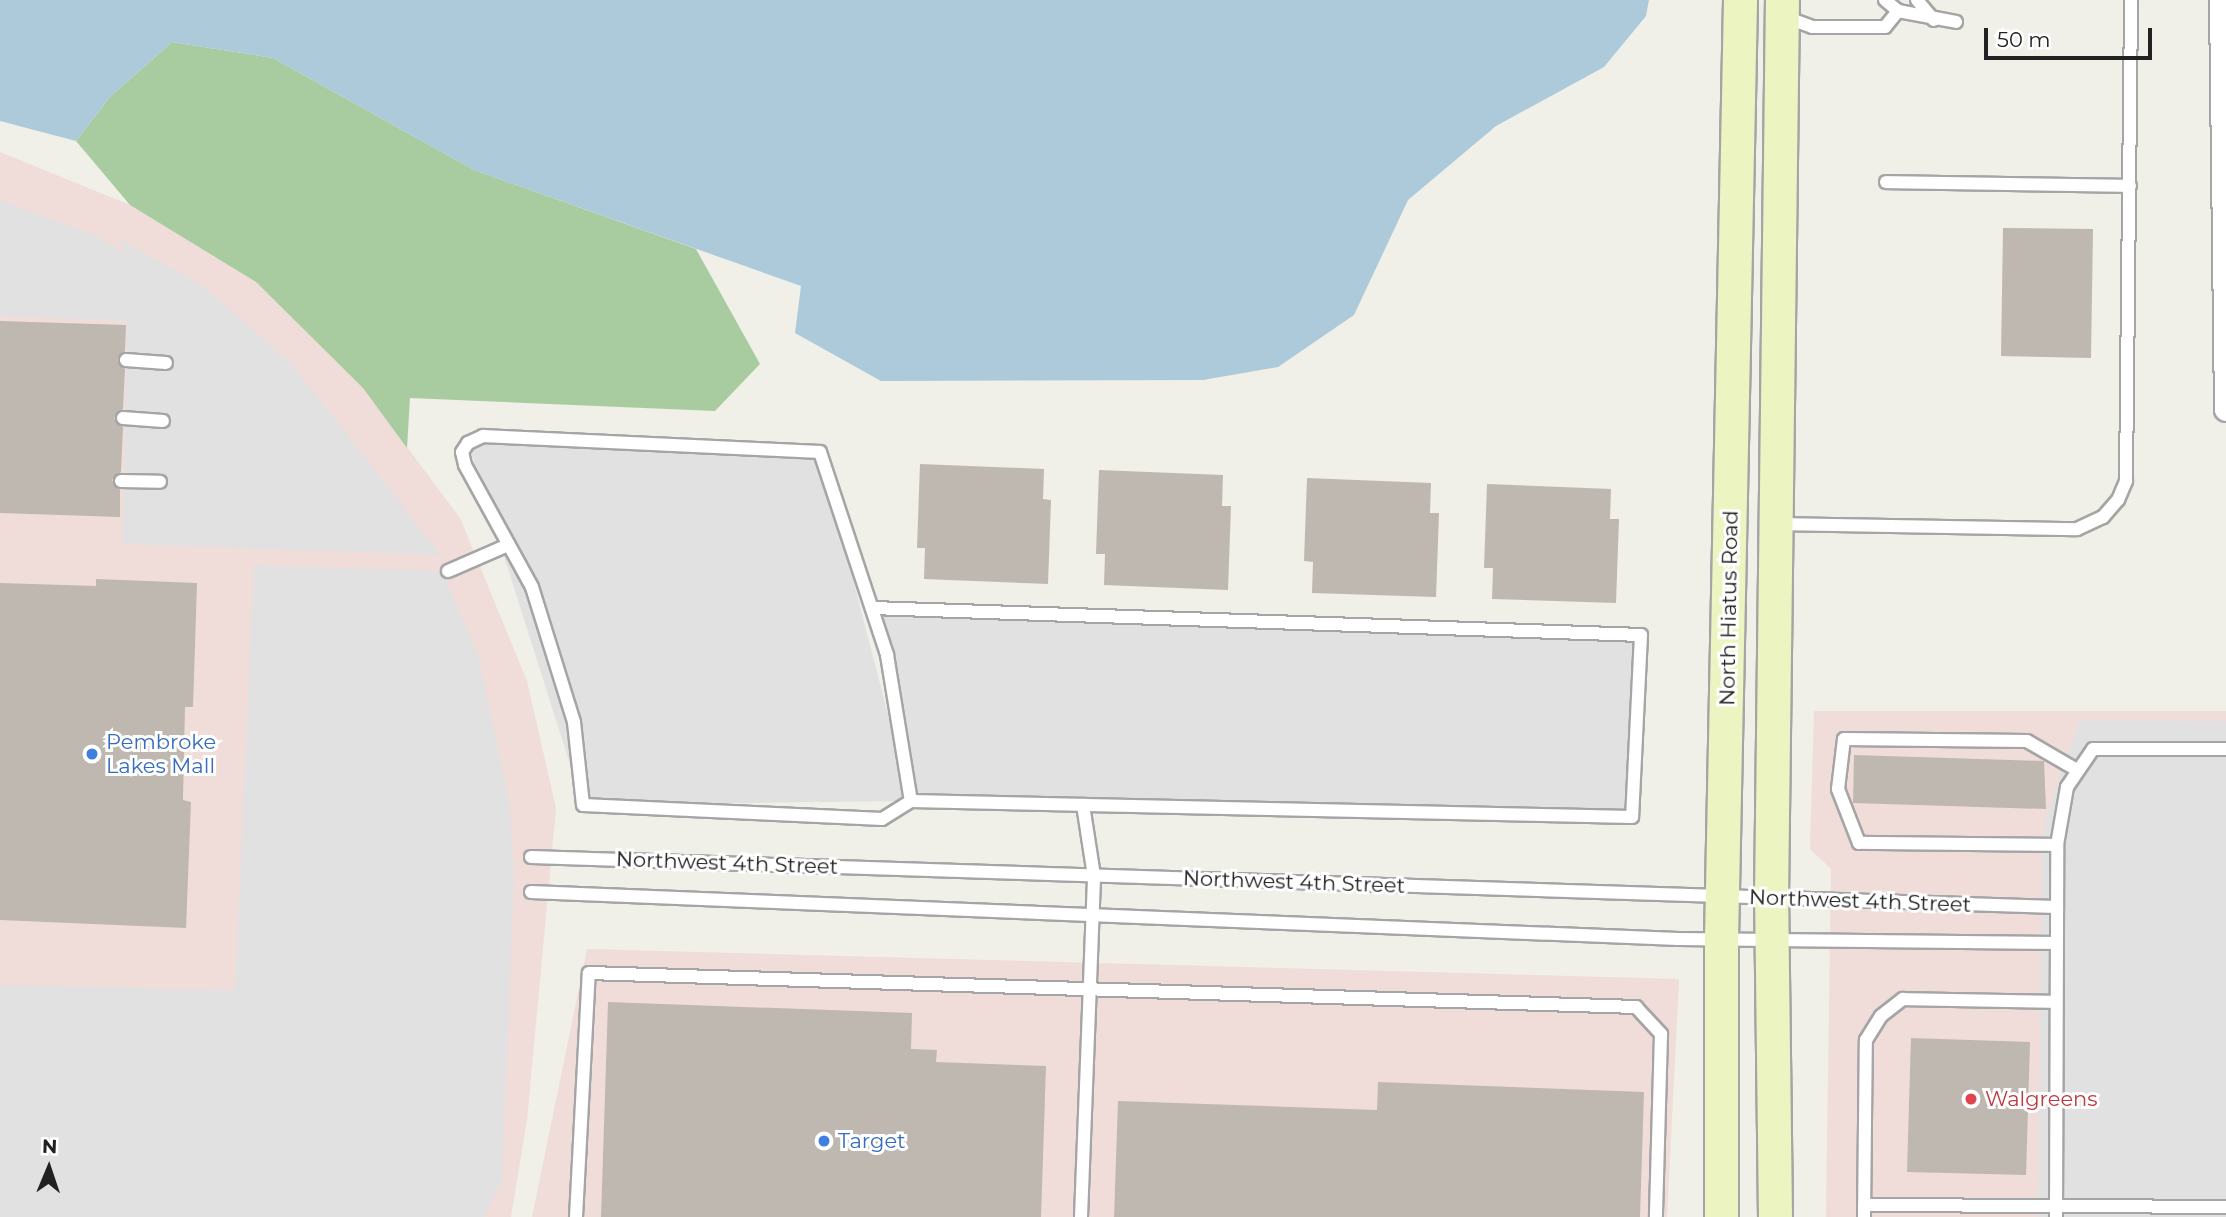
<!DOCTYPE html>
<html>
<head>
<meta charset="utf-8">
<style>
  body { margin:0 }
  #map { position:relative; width:2226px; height:1217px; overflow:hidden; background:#f0efe8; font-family:Montserrat,sans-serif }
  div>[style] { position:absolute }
  .commercial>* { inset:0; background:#f0ddd9 }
  .forest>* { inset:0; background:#a8cca0 }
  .parking>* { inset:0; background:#e1e1e1 }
  .water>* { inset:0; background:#accada }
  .building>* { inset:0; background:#beb8b1 }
  .roads { filter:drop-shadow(2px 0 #a5a5a5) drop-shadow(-2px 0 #a5a5a5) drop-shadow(0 2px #a5a5a5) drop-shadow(0 -2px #a5a5a5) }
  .lane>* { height:12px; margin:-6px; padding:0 6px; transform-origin:6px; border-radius:6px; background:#fff }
  .street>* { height:23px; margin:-11.5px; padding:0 11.5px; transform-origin:11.5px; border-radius:11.5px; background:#fff }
  .secondary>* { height:33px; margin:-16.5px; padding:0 16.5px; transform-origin:16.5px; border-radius:16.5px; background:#ecf5c2 }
  .dots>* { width:19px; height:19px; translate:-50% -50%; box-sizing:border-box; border:4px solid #fff; border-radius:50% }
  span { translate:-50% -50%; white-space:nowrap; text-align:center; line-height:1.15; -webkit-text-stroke:6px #fff; paint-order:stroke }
  .street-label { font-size:21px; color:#212121 }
  .shop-label { font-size:21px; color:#366cbe }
  .left { translate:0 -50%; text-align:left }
  .health-label { font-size:21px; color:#be3a42 }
  .north { position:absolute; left:14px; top:1133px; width:70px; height:70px; -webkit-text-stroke:5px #fff; paint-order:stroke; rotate:2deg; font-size:19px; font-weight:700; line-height:28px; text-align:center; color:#212121 }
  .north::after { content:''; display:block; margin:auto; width:24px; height:32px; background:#212121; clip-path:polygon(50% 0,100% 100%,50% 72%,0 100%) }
  .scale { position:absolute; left:1984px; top:28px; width:168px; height:32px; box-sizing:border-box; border:4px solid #212121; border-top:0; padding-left:9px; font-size:21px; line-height:24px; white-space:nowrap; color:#212121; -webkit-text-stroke:5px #fff; paint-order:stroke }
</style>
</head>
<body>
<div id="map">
  <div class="commercial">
    <i style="clip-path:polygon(0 152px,130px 205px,256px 282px,363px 388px,460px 518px,527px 681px,556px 808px,527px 1120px,511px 1217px,0 1217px)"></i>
    <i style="clip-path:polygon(1814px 711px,2226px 711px,2226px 1217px,1826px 1217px,1831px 869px,1810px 849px)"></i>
    <i style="clip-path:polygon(587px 949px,1679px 979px,1667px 1217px,532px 1217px)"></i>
  </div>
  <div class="forest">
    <i style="clip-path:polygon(172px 42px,273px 58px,474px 170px,696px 249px,760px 364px,715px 411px,410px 398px,407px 448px,363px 388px,256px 282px,130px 205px,76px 141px,110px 97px)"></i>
  </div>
  <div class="parking">
    <i style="clip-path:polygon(0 200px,96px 236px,126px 254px,118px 238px,203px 286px,292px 364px,441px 555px,123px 544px,127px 321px,0 316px)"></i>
    <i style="clip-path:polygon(468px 443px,820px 452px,906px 784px,872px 608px,1641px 635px,1632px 817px,911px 801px,583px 805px)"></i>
    <i style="clip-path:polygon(254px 565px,442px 571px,479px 657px,510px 806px,514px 880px,502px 1179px,484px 1217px,0 1217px,0 985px,235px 990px)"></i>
    <i style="clip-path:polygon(2080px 720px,2226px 721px,2226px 1217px,2038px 1217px,2042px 853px,2045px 820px)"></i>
  </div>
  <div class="water">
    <i style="clip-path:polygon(0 0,1649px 0,1646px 16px,1604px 67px,1496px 126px,1408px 200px,1354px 315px,1278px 367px,1203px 380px,881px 381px,795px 333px,801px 286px,474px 170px,273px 58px,172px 42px,110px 97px,76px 141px,0 121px)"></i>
  </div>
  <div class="building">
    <i style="clip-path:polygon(2003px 228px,2093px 229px,2091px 358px,2001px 356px)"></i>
    <i style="clip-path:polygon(0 321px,126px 325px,125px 351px,117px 360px,125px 369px,123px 409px,114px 418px,123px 427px,121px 472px,112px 480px,120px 490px,120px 517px,0 513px)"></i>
    <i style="clip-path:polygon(920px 464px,1044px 469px,1043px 499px,1051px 500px,1048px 584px,924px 579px,925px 548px,917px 548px)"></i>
    <i style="clip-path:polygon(1099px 470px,1223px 475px,1222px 506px,1231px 506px,1228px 590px,1104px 585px,1105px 554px,1096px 554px)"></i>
    <i style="clip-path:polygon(1307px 478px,1431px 483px,1430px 513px,1439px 513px,1436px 597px,1312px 593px,1313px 562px,1304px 561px)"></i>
    <i style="clip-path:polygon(1487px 484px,1611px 489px,1610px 519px,1619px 519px,1616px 603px,1492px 599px,1493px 568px,1484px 568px)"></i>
    <i style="clip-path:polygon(96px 579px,197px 583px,193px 707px,185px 707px,183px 800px,191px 802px,186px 928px,0 920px,0 583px,96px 586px)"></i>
    <i style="clip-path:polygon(1854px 755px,2044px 761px,2046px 809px,1853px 803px)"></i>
    <i style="clip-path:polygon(608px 1002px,912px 1013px,911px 1049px,937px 1050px,936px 1062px,1046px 1066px,1041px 1217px,601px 1217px)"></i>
    <i style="clip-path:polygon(1911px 1038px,2030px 1042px,2026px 1175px,1907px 1172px)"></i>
    <i style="clip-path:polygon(1378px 1082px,1644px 1092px,1640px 1217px,1114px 1217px,1118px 1101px,1377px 1110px)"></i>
  </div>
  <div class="roads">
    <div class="lane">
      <i style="left:1885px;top:0;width:17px;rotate:40deg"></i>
      <i style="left:1898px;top:11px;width:59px;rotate:10.7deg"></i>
      <i style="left:1917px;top:0;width:26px;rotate:50deg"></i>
      <i style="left:1785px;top:17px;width:29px;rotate:20deg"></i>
      <i style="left:1812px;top:27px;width:73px"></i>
      <i style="left:1885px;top:27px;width:21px;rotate:-51deg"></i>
      <i style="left:1886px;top:182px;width:244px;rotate:0.9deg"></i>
      <i style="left:126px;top:360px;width:40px;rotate:4.3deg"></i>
      <i style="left:123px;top:418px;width:40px;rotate:4.3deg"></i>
      <i style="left:121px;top:481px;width:39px;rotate:1deg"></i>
      <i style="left:1776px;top:524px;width:301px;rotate:1deg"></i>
      <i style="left:2077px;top:529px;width:29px;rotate:-25deg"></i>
      <i style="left:2103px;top:517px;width:23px;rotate:-49deg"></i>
      <i style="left:2118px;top:500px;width:21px;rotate:-67deg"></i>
      <i style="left:2126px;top:481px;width:481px;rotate:-89.4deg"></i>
      <i style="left:448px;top:571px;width:65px;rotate:-23.4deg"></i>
      <i style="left:872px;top:608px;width:769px;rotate:2.01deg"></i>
      <i style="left:1641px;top:635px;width:182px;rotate:92.8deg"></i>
      <i style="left:1632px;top:817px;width:721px;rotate:-178.73deg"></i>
      <i style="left:911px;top:801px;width:34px;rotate:148deg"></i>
      <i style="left:882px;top:819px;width:299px;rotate:-177.3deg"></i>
      <i style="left:583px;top:805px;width:83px;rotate:-96.2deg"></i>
      <i style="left:574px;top:722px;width:141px;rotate:-107.3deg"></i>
      <i style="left:532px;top:587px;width:139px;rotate:-118.8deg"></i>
      <i style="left:465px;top:465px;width:13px;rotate:-103deg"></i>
      <i style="left:462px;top:452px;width:11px;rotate:-56deg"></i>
      <i style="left:468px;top:443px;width:17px;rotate:-25deg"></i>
      <i style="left:483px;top:436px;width:337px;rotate:2.7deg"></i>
      <i style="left:820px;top:452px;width:214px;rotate:71.7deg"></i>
      <i style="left:887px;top:655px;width:148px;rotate:80.7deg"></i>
      <i style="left:2057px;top:845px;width:198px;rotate:-179.4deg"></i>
      <i style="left:1859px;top:843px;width:58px;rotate:-111.3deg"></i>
      <i style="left:1838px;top:789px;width:50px;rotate:-83.2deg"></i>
      <i style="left:1844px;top:739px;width:183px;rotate:0.6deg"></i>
      <i style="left:2027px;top:741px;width:58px;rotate:30.1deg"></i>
      <i style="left:531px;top:857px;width:1527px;rotate:1.88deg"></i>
      <i style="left:531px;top:892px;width:1148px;rotate:2.35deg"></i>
      <i style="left:1678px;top:939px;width:378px;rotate:0.6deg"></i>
      <i style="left:1864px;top:1205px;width:362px;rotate:0.3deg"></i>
      <i style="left:576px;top:1217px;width:244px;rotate:-87deg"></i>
      <i style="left:589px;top:973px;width:1048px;rotate:1.86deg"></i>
      <i style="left:1636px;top:1007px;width:37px;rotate:47deg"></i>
      <i style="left:1661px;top:1034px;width:183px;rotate:91.6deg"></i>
      <i style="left:1081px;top:1217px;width:341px;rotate:-87.8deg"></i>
      <i style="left:1094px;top:876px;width:72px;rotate:-98.8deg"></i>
      <i style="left:1864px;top:1217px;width:177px;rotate:-89.4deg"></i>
      <i style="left:1866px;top:1040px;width:28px;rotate:-58deg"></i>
      <i style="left:1881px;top:1016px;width:28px;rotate:-38deg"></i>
      <i style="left:1903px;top:999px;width:153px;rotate:1.1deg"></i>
      <i style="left:2056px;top:1217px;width:372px;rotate:-89.8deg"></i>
      <i style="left:2057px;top:845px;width:59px;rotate:-80.2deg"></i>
      <i style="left:2067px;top:787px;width:46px;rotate:-55.6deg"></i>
      <i style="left:2093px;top:749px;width:133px"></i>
    </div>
    <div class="street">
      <i style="left:2221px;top:0;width:409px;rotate:89.3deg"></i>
    </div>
    <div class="secondary">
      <i style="left:1721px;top:1217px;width:278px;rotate:-90deg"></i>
      <i style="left:1721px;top:939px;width:939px;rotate:-88.84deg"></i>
      <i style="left:1775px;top:1217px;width:319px;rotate:-90.7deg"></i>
      <i style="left:1771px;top:898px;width:898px;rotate:-89.3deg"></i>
    </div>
  </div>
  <div class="dots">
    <i style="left:92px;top:754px;background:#3f7fe0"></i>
    <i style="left:1971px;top:1099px;background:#e0444e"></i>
    <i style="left:824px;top:1141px;background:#3f7fe0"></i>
  </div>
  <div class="street-label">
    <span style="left:1729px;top:608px;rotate:-89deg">North Hiatus Road</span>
    <span style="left:727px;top:863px;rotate:2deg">Northwest 4th Street</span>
    <span style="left:1294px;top:882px;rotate:2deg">Northwest 4th Street</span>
    <span style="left:1860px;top:901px;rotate:2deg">Northwest 4th Street</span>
  </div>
  <div class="shop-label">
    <span class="left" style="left:106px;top:754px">Pembroke<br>Lakes Mall</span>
    <span class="left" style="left:838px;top:1141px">Target</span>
  </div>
  <div class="health-label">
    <span class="left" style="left:1985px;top:1099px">Walgreens</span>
  </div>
  <div class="north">N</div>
  <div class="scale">50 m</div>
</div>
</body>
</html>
